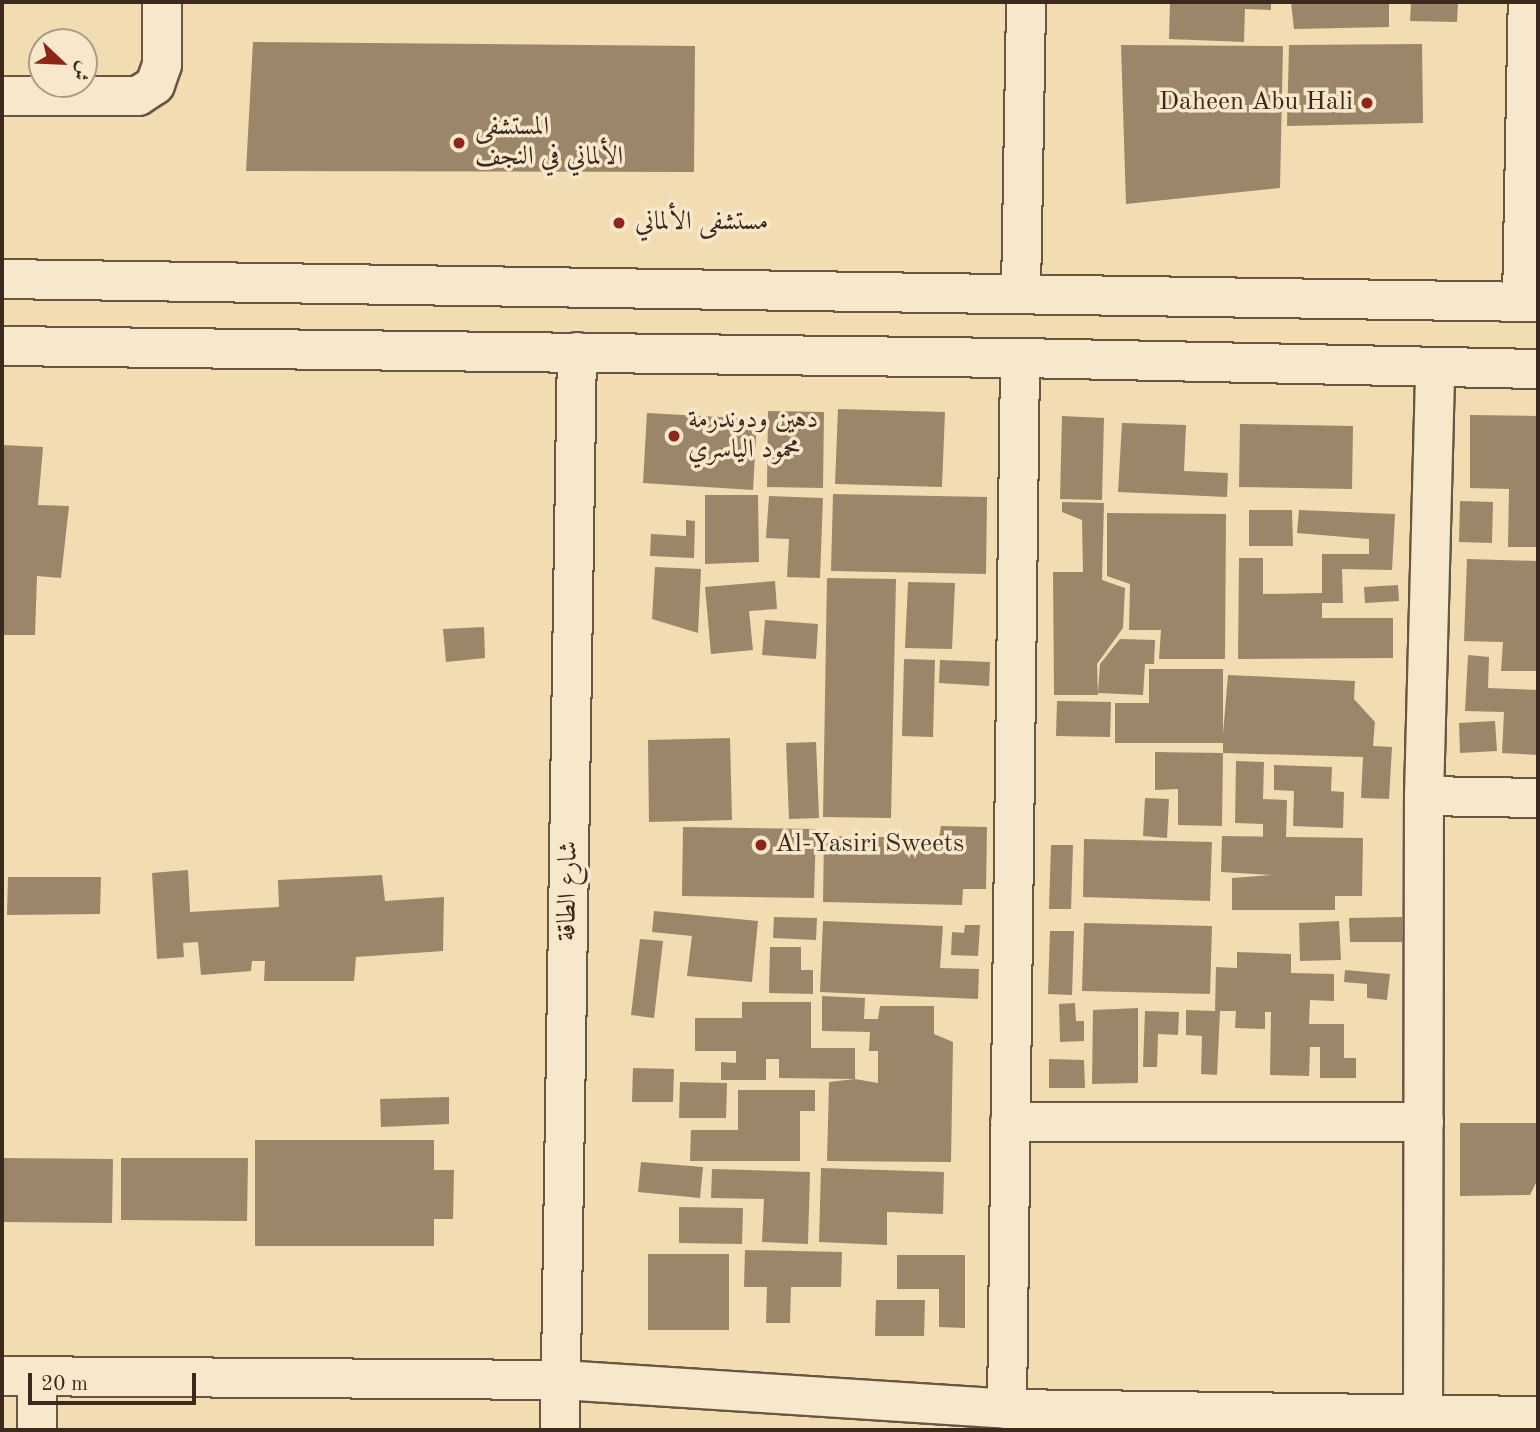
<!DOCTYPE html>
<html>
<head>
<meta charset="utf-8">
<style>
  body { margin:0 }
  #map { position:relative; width:1540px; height:1432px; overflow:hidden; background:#f2dcb1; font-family:"Old Standard TT",Amiri,serif }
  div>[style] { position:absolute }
  .building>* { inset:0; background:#9b866a }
  .roads { filter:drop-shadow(2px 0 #6a5643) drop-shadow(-2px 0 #6a5643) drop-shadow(0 2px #6a5643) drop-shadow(0 -2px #6a5643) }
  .minor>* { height:38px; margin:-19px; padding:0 19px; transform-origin:19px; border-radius:19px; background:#f7e8cc }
  .dots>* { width:19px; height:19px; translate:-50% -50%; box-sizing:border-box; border:4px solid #f7e8cc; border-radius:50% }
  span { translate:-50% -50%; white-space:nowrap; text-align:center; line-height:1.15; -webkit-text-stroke:7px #f7e8cc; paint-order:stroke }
  .poi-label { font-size:26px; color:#3c291e }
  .right { translate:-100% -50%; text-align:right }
  .left { translate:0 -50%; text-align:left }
  .street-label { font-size:26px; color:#3c291e }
  .frame { position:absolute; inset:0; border:4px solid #3c291e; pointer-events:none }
  .north { position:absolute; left:28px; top:28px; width:70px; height:70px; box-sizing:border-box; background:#f7e8cc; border:2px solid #ac9c86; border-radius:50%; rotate:113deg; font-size:19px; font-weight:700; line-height:28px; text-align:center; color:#3c291e }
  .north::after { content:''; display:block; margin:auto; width:24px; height:32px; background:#8f2418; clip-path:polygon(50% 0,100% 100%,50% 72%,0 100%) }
  .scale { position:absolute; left:28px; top:1373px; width:168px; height:32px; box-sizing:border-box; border:4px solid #3c291e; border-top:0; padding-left:9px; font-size:21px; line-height:24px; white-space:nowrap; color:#3c291e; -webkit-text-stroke:5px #f7e8cc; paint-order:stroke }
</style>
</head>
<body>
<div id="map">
  <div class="building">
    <i style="clip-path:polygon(1170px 2px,1271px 2px,1271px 10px,1245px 9px,1244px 42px,1169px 39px)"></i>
    <i style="clip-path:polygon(1291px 2px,1389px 2px,1389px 27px,1294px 29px)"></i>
    <i style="clip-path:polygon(1411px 2px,1458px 2px,1457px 22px,1410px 21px)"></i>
    <i style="clip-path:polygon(253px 42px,695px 46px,694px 172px,246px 171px)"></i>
    <i style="clip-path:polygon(1422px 44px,1423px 123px,1287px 126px,1289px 45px)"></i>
    <i style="clip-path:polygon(1121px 45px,1283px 46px,1280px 188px,1126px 204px)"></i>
    <i style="clip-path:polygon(838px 409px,945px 412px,942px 487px,835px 484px)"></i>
    <i style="clip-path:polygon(768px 411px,824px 412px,823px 488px,767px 487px)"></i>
    <i style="clip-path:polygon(647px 413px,757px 419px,753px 490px,643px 483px)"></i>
    <i style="clip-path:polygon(1470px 415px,1538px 416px,1538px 547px,1508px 547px,1509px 489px,1470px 488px)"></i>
    <i style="clip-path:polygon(1062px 416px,1104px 418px,1102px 500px,1060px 499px)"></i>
    <i style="clip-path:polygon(1122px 423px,1186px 425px,1184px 471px,1228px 473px,1227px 497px,1118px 492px)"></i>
    <i style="clip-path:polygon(1240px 424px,1353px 426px,1352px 489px,1239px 487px)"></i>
    <i style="clip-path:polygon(2px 445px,43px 447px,38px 505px,69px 506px,61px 578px,37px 576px,35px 635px,2px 635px)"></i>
    <i style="clip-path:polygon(833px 494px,987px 497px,986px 574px,831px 571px)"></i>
    <i style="clip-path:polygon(705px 495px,758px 495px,759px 562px,705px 564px)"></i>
    <i style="clip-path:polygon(769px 496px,823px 498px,820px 578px,787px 577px,789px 539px,766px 538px)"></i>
    <i style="clip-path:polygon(1460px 501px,1493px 502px,1492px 543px,1459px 542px)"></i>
    <i style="clip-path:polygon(1062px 502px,1104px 503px,1102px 580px,1125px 588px,1123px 628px,1097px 664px,1098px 695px,1054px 695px,1053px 572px,1083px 572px,1082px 520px,1062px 512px)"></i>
    <i style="clip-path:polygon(1249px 510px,1292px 510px,1293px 546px,1249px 546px)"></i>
    <i style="clip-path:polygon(1299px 510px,1395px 514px,1392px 570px,1342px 569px,1343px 603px,1322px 603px,1322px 618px,1393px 618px,1393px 658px,1238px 659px,1239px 558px,1263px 558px,1263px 594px,1322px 593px,1322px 554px,1369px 554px,1369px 539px,1297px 533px)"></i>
    <i style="clip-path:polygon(1107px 513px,1226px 514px,1225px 659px,1159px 659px,1161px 630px,1129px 630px,1130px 584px,1107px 576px)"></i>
    <i style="clip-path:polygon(686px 520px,695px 521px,694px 558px,650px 556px,651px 534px,686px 536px)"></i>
    <i style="clip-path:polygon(1467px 559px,1538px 561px,1538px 671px,1501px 671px,1503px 642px,1464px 641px)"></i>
    <i style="clip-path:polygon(655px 567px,701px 569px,698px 633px,652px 619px)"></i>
    <i style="clip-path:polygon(827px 578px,896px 579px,891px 818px,823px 817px)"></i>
    <i style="clip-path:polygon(775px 581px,777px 609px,749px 611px,753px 650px,711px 654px,705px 587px)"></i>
    <i style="clip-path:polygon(908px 582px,955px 583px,952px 649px,905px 648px)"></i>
    <i style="clip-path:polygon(1398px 585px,1399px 601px,1365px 603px,1364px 587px)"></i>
    <i style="clip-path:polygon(765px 620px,818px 624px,816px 659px,762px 655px)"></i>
    <i style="clip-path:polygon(484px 627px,485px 658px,446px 662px,443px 629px)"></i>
    <i style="clip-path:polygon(1120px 639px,1155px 640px,1154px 664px,1145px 664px,1143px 695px,1098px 693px,1100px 664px)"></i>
    <i style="clip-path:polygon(1468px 655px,1489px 657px,1488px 688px,1538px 690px,1538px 755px,1502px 753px,1504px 712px,1465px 711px)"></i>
    <i style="clip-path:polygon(904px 659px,935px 660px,933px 737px,902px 736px)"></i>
    <i style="clip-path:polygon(940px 660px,990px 662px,989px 686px,939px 683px)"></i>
    <i style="clip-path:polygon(1149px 669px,1223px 669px,1223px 734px,1228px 675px,1355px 681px,1354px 699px,1375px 722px,1373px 746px,1392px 747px,1389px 799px,1361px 798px,1363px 757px,1223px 753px,1223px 743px,1115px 743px,1115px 703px,1149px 703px)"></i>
    <i style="clip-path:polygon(1057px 701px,1111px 702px,1110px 737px,1056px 736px)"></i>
    <i style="clip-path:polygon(1495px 721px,1497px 751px,1460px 753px,1459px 723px)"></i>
    <i style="clip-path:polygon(730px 738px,732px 820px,649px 822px,648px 740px)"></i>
    <i style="clip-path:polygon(816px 742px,819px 818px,789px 819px,786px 743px)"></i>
    <i style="clip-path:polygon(1155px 752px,1223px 753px,1222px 826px,1178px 825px,1178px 789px,1155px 790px)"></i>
    <i style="clip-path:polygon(1236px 761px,1264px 762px,1263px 799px,1287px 800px,1286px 838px,1263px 837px,1263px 824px,1235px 823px)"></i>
    <i style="clip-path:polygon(1274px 765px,1332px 767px,1331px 791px,1344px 792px,1343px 828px,1293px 826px,1294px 791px,1274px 790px)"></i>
    <i style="clip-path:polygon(1145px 798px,1169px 799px,1167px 838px,1143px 836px)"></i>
    <i style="clip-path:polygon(941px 826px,987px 827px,986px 889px,963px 889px,962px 905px,823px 902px,824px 836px,939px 838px)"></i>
    <i style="clip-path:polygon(683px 827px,816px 829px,814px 898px,682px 896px)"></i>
    <i style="clip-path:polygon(1222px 836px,1363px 838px,1362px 896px,1335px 896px,1335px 910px,1232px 910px,1232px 878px,1273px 875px,1221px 872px)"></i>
    <i style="clip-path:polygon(1084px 839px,1212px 842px,1210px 901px,1083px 897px)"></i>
    <i style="clip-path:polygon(1051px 845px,1073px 845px,1071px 909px,1049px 909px)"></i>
    <i style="clip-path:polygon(188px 870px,190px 912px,279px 907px,278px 880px,382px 875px,385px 901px,444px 897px,443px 951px,356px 957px,354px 981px,264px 981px,265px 961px,252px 961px,251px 971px,201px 975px,198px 942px,183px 943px,184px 957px,157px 959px,152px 873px)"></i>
    <i style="clip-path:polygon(8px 877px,101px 877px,100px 914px,7px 915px)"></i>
    <i style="clip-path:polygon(654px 911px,758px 921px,752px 982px,687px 976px,692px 936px,652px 932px)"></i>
    <i style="clip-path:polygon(774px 917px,817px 918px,816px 940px,773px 938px)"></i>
    <i style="clip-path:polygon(1402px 917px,1402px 942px,1350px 942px,1349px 918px)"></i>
    <i style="clip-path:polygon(823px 921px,943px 926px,940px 968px,979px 969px,978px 999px,820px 992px)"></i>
    <i style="clip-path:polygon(1339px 921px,1341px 960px,1300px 961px,1299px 923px)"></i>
    <i style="clip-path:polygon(1084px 923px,1212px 926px,1210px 994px,1082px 991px)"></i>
    <i style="clip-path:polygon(965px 925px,980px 925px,978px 956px,951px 955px,952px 932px,964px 933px)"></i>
    <i style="clip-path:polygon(1050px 931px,1074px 931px,1072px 995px,1048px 994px)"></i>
    <i style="clip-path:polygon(640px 939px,663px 941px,654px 1018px,631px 1015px)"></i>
    <i style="clip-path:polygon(770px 947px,801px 947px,801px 970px,813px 970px,813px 994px,769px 993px)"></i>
    <i style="clip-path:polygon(1237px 952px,1291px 954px,1291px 973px,1334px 974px,1334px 1001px,1310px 1000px,1309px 1024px,1344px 1024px,1344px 1058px,1356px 1058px,1356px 1078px,1320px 1078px,1320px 1047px,1310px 1047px,1309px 1076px,1270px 1075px,1271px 1012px,1265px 1012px,1265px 1029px,1235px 1028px,1236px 1011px,1220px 1011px,1217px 1075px,1201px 1074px,1202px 1036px,1186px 1035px,1186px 1010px,1215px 1011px,1216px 967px,1237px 968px)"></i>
    <i style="clip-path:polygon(1345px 970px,1390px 974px,1387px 1000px,1367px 998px,1367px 984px,1344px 982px)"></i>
    <i style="clip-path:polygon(822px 996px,865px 998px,864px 1019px,878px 1019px,880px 1006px,934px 1006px,934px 1034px,953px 1042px,951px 1162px,827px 1161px,829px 1082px,855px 1079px,878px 1083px,878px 1051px,869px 1051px,870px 1032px,822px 1031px)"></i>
    <i style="clip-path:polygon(742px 1002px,811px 1002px,811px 1048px,855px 1048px,855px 1079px,779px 1078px,779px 1059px,766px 1059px,766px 1080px,721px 1080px,721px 1062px,736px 1063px,736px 1051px,695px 1051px,695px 1018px,742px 1018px)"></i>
    <i style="clip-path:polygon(1075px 1003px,1076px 1021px,1084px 1021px,1084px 1041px,1060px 1042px,1059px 1004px)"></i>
    <i style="clip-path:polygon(1138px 1008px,1138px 1083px,1092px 1084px,1093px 1010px)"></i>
    <i style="clip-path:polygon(1145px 1011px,1179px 1012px,1178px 1035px,1158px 1034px,1157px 1067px,1143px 1067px)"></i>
    <i style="clip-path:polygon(1049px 1059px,1084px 1060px,1085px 1088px,1049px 1088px)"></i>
    <i style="clip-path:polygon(633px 1068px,674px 1069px,673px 1102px,632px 1102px)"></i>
    <i style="clip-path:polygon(680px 1082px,727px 1083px,726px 1118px,679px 1118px)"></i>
    <i style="clip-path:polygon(738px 1090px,815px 1090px,815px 1111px,800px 1111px,800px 1161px,690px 1161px,691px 1130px,738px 1130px)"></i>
    <i style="clip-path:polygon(449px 1097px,449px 1124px,381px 1127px,380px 1099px)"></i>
    <i style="clip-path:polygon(1460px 1123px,1538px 1123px,1538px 1179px,1530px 1195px,1460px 1196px)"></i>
    <i style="clip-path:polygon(255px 1140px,434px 1140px,434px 1170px,454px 1170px,453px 1219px,434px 1219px,434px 1246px,255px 1246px)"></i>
    <i style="clip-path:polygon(2px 1158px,113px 1159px,112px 1223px,2px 1222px)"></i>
    <i style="clip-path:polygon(121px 1158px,248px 1158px,247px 1221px,121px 1220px)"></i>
    <i style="clip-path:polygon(641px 1162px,703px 1167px,700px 1198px,638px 1192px)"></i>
    <i style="clip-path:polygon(821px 1168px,944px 1172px,943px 1214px,887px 1212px,887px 1245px,819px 1242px)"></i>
    <i style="clip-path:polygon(712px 1169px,810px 1172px,808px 1244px,762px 1242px,764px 1199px,711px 1198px)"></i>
    <i style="clip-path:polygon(679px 1207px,743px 1208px,742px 1244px,679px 1243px)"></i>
    <i style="clip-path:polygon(745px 1250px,842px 1252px,841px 1287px,791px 1287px,790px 1323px,766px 1323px,767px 1287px,744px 1287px)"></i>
    <i style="clip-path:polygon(648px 1254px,729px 1254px,729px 1330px,648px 1330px)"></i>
    <i style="clip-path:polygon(897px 1255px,965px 1255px,965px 1328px,939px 1327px,939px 1289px,897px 1289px)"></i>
    <i style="clip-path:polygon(876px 1300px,925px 1300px,924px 1336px,875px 1336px)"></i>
  </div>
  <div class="roads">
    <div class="minor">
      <i style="left:2px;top:96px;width:136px"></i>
      <i style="left:138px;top:96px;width:20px;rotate:-33deg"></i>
      <i style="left:155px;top:85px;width:21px;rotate:-71deg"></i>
      <i style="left:162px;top:65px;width:63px;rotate:-90deg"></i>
      <i style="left:2px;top:279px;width:1536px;rotate:0.86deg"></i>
      <i style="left:1021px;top:292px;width:290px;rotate:-89deg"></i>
      <i style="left:1522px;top:302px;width:300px;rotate:-88.9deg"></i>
      <i style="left:2px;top:346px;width:1018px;rotate:0.68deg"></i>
      <i style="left:1020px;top:358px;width:518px;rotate:1.22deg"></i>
      <i style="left:1424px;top:796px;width:114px;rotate:1deg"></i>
      <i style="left:1010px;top:1122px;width:414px"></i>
      <i style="left:2px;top:1376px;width:559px;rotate:0.41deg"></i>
      <i style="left:561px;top:1380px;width:447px;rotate:3.7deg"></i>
      <i style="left:1007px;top:1409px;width:531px;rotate:0.76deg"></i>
      <i style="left:1007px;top:1409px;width:1051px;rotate:-89.29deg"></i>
      <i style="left:1423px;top:1415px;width:619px;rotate:-89.91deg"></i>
      <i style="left:1424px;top:796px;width:428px;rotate:-88.5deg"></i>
      <i style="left:37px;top:1430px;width:53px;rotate:-90deg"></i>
      <i style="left:560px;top:1430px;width:1078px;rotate:-89.1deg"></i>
    </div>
  </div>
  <div class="dots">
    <i style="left:1367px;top:103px;background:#8f2418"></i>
    <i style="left:459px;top:143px;background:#8f2418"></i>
    <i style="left:619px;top:223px;background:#8f2418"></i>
    <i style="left:674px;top:436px;background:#8f2418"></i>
    <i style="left:761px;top:845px;background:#8f2418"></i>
  </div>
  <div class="poi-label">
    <span class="right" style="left:1353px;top:103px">Daheen Abu Hali</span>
    <span class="left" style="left:475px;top:143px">المستشفى<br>الألماني في النجف</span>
    <span class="left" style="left:635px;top:223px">مستشفى الألماني</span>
    <span class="left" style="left:688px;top:436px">دهين ودوندرمة<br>محمود الياسري</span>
    <span class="left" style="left:775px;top:845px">Al-Yasiri Sweets</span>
  </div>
  <div class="street-label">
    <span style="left:569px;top:891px;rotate:-89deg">شارع الطاقة</span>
  </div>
  <div class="frame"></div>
  <div class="north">ش</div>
  <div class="scale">20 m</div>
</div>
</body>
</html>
